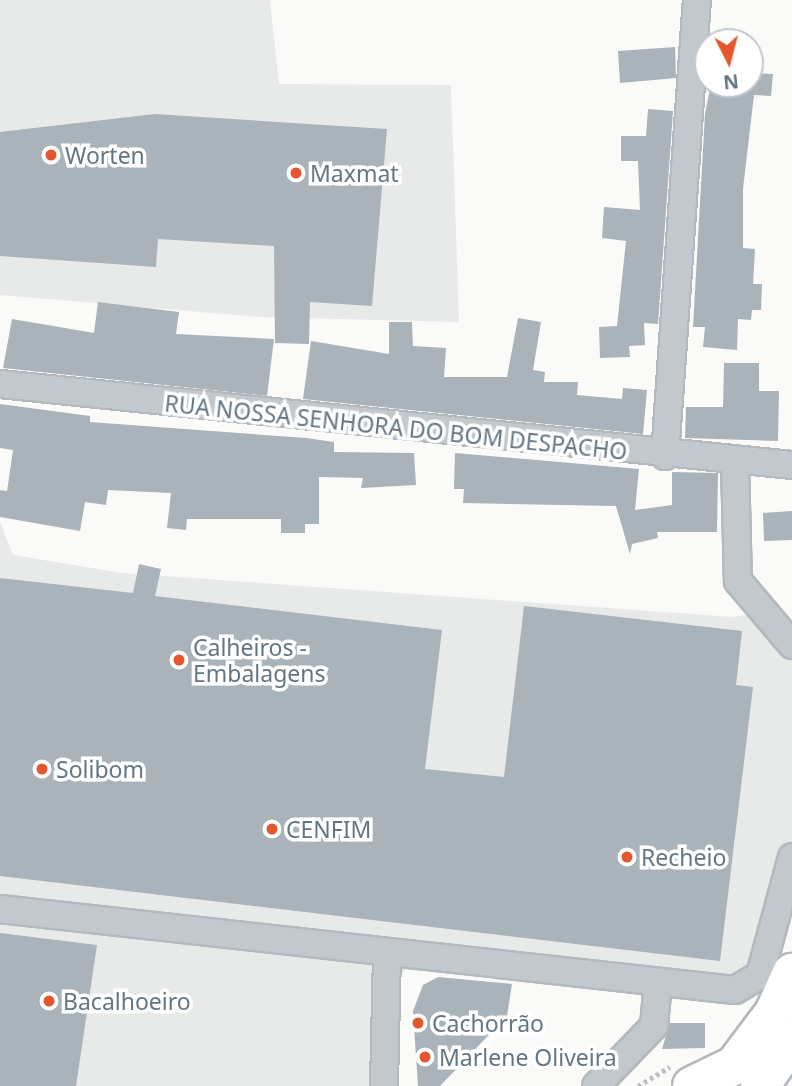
<!DOCTYPE html>
<html>
<head>
<meta charset="utf-8">
<style>
  body { margin:0 }
  #map { position:relative; width:792px; height:1086px; overflow:hidden; background:#fafaf8; font-family:"Noto Sans",sans-serif }
  div>[style] { position:absolute }
  .built>* { inset:0; background:#e8e9e9 }
  .building>* { inset:0; background:#aab3b9 }
  .path>* { height:4.5px; margin-top:-2.25px; transform-origin:0; background:repeating-linear-gradient(90deg,#bbbfc2 0 3.5px,transparent 0 7px) }
  .roads { filter:drop-shadow(2px 0 #b4b9bd) drop-shadow(-2px 0 #b4b9bd) drop-shadow(0 2px #b4b9bd) drop-shadow(0 -2px #b4b9bd) }
  .minor>* { height:26px; margin:-13px; padding:0 13px; transform-origin:13px; border-radius:13px; background:#c3c8cc }
  .highway>* { height:38px; margin:-19px; padding:0 19px; transform-origin:19px; border-radius:19px; background:#fff }
  .dots>* { width:19px; height:19px; translate:-50% -50%; box-sizing:border-box; border:4px solid #fff; border-radius:50% }
  span { translate:-50% -50%; white-space:nowrap; text-align:center; line-height:1.15; -webkit-text-stroke:7px #fff; paint-order:stroke }
  .poi-label { font-size:23px; color:#657683 }
  .left { translate:0 -50%; text-align:left }
  .street-label { font-size:23px; color:#657683 }
  .north { position:absolute; left:694px; top:28px; width:70px; height:70px; box-sizing:border-box; background:#fff; border:2px solid #c1c8cd; border-radius:50%; rotate:174deg; font-size:19px; font-weight:700; line-height:28px; text-align:center; color:#657683 }
  .north::after { content:''; display:block; margin:auto; width:24px; height:32px; background:#e4572e; clip-path:polygon(50% 0,100% 100%,50% 72%,0 100%) }
</style>
</head>
<body>
<div id="map">
  <div class="built">
    <i style="clip-path:polygon(0 0,270px 0,279px 84px,451px 85px,459px 322px,259px 317px,0 295px)"></i>
    <i style="clip-path:polygon(0 522px,13px 555px,123px 573px,733px 617px,781px 608px,792px 621px,792px 911px,763px 986px,405px 970px,395px 984px,392px 1086px,0 1086px)"></i>
  </div>
  <div class="building">
    <i style="clip-path:polygon(675px 47px,676px 78px,620px 83px,618px 51px)"></i>
    <i style="clip-path:polygon(750px 73px,773px 74px,771px 96px,754px 95px,743px 189px,743px 248px,755px 249px,753px 284px,762px 284px,761px 310px,752px 310px,751px 320px,738px 319px,737px 350px,703px 347px,705px 327px,693px 327px,705px 114px,711px 84px,750px 84px)"></i>
    <i style="clip-path:polygon(648px 109px,673px 111px,658px 324px,644px 323px,645px 345px,629px 346px,630px 357px,600px 358px,599px 327px,617px 326px,626px 241px,602px 238px,604px 207px,640px 210px,638px 161px,621px 161px,621px 136px,646px 136px)"></i>
    <i style="clip-path:polygon(155px 114px,387px 129px,372px 306px,310px 302px,309px 344px,275px 343px,274px 246px,158px 239px,156px 267px,0 256px,0 132px)"></i>
    <i style="clip-path:polygon(98px 302px,179px 312px,176px 334px,274px 339px,267px 396px,3px 368px,12px 319px,94px 333px)"></i>
    <i style="clip-path:polygon(518px 318px,541px 322px,533px 370px,545px 372px,544px 382px,578px 382px,577px 395px,622px 399px,623px 388px,647px 390px,643px 434px,303px 399px,311px 341px,389px 354px,389px 322px,412px 322px,413px 346px,446px 348px,444px 377px,507px 377px)"></i>
    <i style="clip-path:polygon(724px 363px,759px 363px,759px 391px,779px 391px,778px 441px,685px 438px,686px 407px,723px 407px)"></i>
    <i style="clip-path:polygon(0 404px,90px 416px,90px 422px,306px 438px,334px 442px,334px 452px,414px 453px,416px 485px,361px 488px,363px 478px,319px 477px,319px 524px,305px 524px,305px 533px,281px 533px,281px 519px,187px 519px,186px 530px,167px 528px,171px 493px,108px 490px,106px 505px,85px 502px,80px 531px,0 517px,0 490px,7px 491px,13px 450px,0 448px)"></i>
    <i style="clip-path:polygon(455px 453px,639px 469px,635px 510px,672px 505px,672px 472px,718px 473px,717px 532px,657px 532px,658px 538px,632px 544px,630px 554px,616px 506px,463px 503px,464px 489px,454px 489px)"></i>
    <i style="clip-path:polygon(792px 511px,792px 540px,764px 541px,763px 513px)"></i>
    <i style="clip-path:polygon(139px 564px,161px 569px,155px 596px,442px 630px,425px 769px,504px 777px,524px 606px,742px 631px,736px 685px,753px 687px,720px 961px,0 876px,0 578px,133px 593px)"></i>
    <i style="clip-path:polygon(0 933px,97px 945px,76px 1086px,0 1086px)"></i>
    <i style="clip-path:polygon(438px 977px,512px 984px,507px 1016px,440px 1086px,418px 1086px,413px 1011px,423px 985px)"></i>
    <i style="clip-path:polygon(670px 1023px,705px 1023px,705px 1048px,662px 1049px)"></i>
  </div>
  <div class="path">
    <i style="left:638px;top:1086px;width:37px;rotate:-31deg"></i>
  </div>
  <div class="roads">
    <div class="minor">
      <i style="left:0;top:384px;width:796px;rotate:5.84deg"></i>
      <i style="left:665px;top:456px;width:457px;rotate:-86deg"></i>
      <i style="left:735px;top:462px;width:119px;rotate:88.6deg"></i>
      <i style="left:738px;top:581px;width:84px;rotate:49.8deg"></i>
      <i style="left:0;top:909px;width:739px;rotate:6.29deg"></i>
      <i style="left:735px;top:990px;width:29px;rotate:-31deg"></i>
      <i style="left:760px;top:975px;width:122px;rotate:-74.8deg"></i>
      <i style="left:384px;top:1086px;width:130px;rotate:-88.7deg"></i>
      <i style="left:596px;top:1086px;width:83px;rotate:-46deg"></i>
      <i style="left:654px;top:1026px;width:44px;rotate:-84.8deg"></i>
    </div>
    <div class="highway">
      <i style="left:692px;top:1086px;width:48px;rotate:-26deg"></i>
      <i style="left:735px;top:1065px;width:65px;rotate:-53.1deg"></i>
      <i style="left:774px;top:1013px;width:44px;rotate:-65.8deg"></i>
      <i style="left:760px;top:1086px;width:56px;rotate:-55.2deg"></i>
    </div>
  </div>
  <div class="dots">
    <i style="left:51px;top:155px;background:#e4572e"></i>
    <i style="left:296px;top:173px;background:#e4572e"></i>
    <i style="left:179px;top:660px;background:#e4572e"></i>
    <i style="left:42px;top:769px;background:#e4572e"></i>
    <i style="left:272px;top:829px;background:#e4572e"></i>
    <i style="left:627px;top:857px;background:#e4572e"></i>
    <i style="left:49px;top:1001px;background:#e4572e"></i>
    <i style="left:418px;top:1023px;background:#e4572e"></i>
    <i style="left:425px;top:1057px;background:#e4572e"></i>
  </div>
  <div class="poi-label">
    <span class="left" style="left:65px;top:155px">Worten</span>
    <span class="left" style="left:310px;top:173px">Maxmat</span>
    <span class="left" style="left:193px;top:660px">Calheiros -<br>Embalagens</span>
    <span class="left" style="left:56px;top:769px">Solibom</span>
    <span class="left" style="left:286px;top:829px">CENFIM</span>
    <span class="left" style="left:641px;top:857px">Recheio</span>
    <span class="left" style="left:63px;top:1001px">Bacalhoeiro</span>
    <span class="left" style="left:432px;top:1023px">Cachorrão</span>
    <span class="left" style="left:439px;top:1057px">Marlene Oliveira</span>
  </div>
  <div class="street-label">
    <span style="left:396px;top:427px;rotate:6deg">RUA NOSSA SENHORA DO BOM DESPACHO</span>
  </div>
  <div class="north">N</div>
</div>
</body>
</html>
